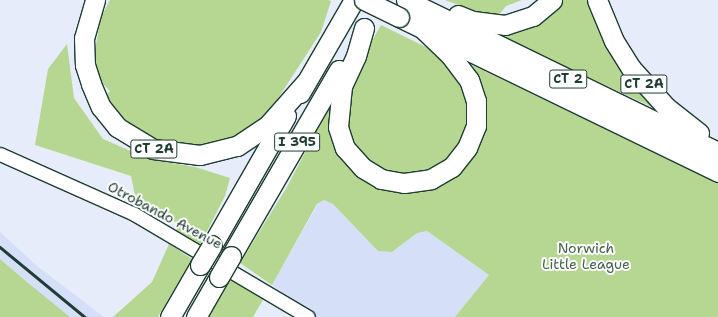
<!DOCTYPE html>
<html>
<head>
<meta charset="utf-8">
<style>
  body { margin:0 }
  #map { position:relative; width:718px; height:317px; overflow:hidden; background:#e6ecfa; font-family:"Shantell Sans",sans-serif }
  div>[style] { position:absolute }
  .built>* { inset:0; background:#d5dff7 }
  .green>* { inset:0; background:#b5d791 }
  .roads { filter:drop-shadow(1px 0 #1f3d34) drop-shadow(-1px 0 #1f3d34) drop-shadow(0 1px #1f3d34) drop-shadow(0 -1px #1f3d34) }
  .tertiary>* { height:13px; margin:-6.5px; padding:0 6.5px; transform-origin:6.5px; border-radius:6.5px; background:#fff }
  .motorway>* { height:19px; margin:-9.5px; padding:0 9.5px; transform-origin:9.5px; border-radius:9.5px; background:#fff }
  .rail>* { height:2.5px; margin:-1.25px; padding:0 1.25px; transform-origin:1.25px; border-radius:1.25px; background:#1f3d34 }
  .bridges { filter:drop-shadow(1px 0 #1f3d34) drop-shadow(-1px 0 #1f3d34) drop-shadow(0 1px #1f3d34) drop-shadow(0 -1px #1f3d34) }
  .motorway-bridge>* { height:19px; margin:-9.5px; padding:0 9.5px; transform-origin:9.5px; border-radius:9.5px; background:#fff }
  span { translate:-50% -50%; white-space:nowrap; text-align:center; line-height:1.15; -webkit-text-stroke:4px #fff; paint-order:stroke }
  .shield-label span { padding:1px 3px; background:#fff; border:1px solid; border-radius:3px; -webkit-text-stroke-width:0 }
  .shield-label { font-size:13px; color:#1f3d34; font-weight:700 }
  .street-label { font-size:14px; color:#1f3d34 }
  .park-label { font-size:14px; color:#44644b }
</style>
</head>
<body>
<div id="map">
  <div class="built">
    <i style="clip-path:polygon(324px 200px,333px 204px,378px 251px,392px 252px,417px 233px,427px 231px,489px 275px,455px 317px,316px 317px,272px 285px,318px 204px)"></i>
    <i style="clip-path:polygon(0 232px,37px 266px,104px 317px,70px 317px,49px 300px,0 259px)"></i>
  </div>
  <div class="green">
    <i style="clip-path:polygon(110px 0,328px 0,331px 1px,321px 32px,266px 117px,246px 134px,206px 148px,165px 147px,125px 127px,103px 98px,110px 91px,98px 79px,94px 55px,101px 17px)"></i>
    <i style="clip-path:polygon(445px 0,522px 0,506px 6px,498px 16px,474px 11px)"></i>
    <i style="clip-path:polygon(557px 0,591px 0,651px 103px,650px 106px,491px 32px)"></i>
    <i style="clip-path:polygon(381px 25px,442px 55px,457px 69px,471px 116px,462px 146px,440px 169px,409px 178px,370px 166px,346px 136px,350px 79px)"></i>
    <i style="clip-path:polygon(67px 44px,74px 98px,103px 139px,149px 159px,195px 167px,230px 178px,225px 196px,200px 245px,176px 230px,178px 224px,136px 200px,131px 176px,35px 145px,48px 69px)"></i>
    <i style="clip-path:polygon(472px 65px,718px 183px,718px 317px,455px 317px,489px 275px,427px 231px,417px 233px,392px 252px,378px 251px,333px 204px,324px 200px,317px 204px,272px 285px,240px 263px,287px 187px,330px 105px,334px 135px,385px 184px,465px 163px,477px 85px)"></i>
    <i style="clip-path:polygon(169px 244px,192px 259px,158px 317px,113px 317px,152px 282px)"></i>
    <i style="clip-path:polygon(0 259px,27px 282px,70px 317px,0 317px)"></i>
    <i style="clip-path:polygon(229px 280px,264px 298px,253px 317px,208px 317px)"></i>
  </div>
  <div class="roads">
    <div class="tertiary">
      <i style="left:0;top:154px;width:147px;rotate:24.1deg"></i>
      <i style="left:134px;top:214px;width:202px;rotate:30.6deg"></i>
    </div>
    <div class="motorway">
      <i style="left:95px;top:0;width:40px;rotate:106deg"></i>
      <i style="left:84px;top:38px;width:27px;rotate:88deg"></i>
      <i style="left:85px;top:65px;width:20px;rotate:72deg"></i>
      <i style="left:91px;top:84px;width:25px;rotate:67deg"></i>
      <i style="left:101px;top:107px;width:26px;rotate:51deg"></i>
      <i style="left:117px;top:127px;width:42px;rotate:31.4deg"></i>
      <i style="left:153px;top:149px;width:47px;rotate:7.3deg"></i>
      <i style="left:200px;top:155px;width:38px;rotate:-14deg"></i>
      <i style="left:237px;top:146px;width:37px;rotate:-34deg"></i>
      <i style="left:268px;top:125px;width:57px;rotate:-48.5deg"></i>
      <i style="left:406px;top:0;width:347px;rotate:26deg"></i>
      <i style="left:597px;top:0;width:44px;rotate:67.5deg"></i>
      <i style="left:614px;top:41px;width:32px;rotate:58deg"></i>
      <i style="left:631px;top:68px;width:52px;rotate:48.1deg"></i>
      <i style="left:666px;top:107px;width:42px;rotate:38.2deg"></i>
      <i style="left:458px;top:15px;width:16px;rotate:22deg"></i>
      <i style="left:473px;top:21px;width:32px;rotate:7deg"></i>
      <i style="left:505px;top:25px;width:29px;rotate:-18deg"></i>
      <i style="left:533px;top:16px;width:25px;rotate:-40deg"></i>
      <i style="left:399px;top:17px;width:355px;rotate:25.9deg"></i>
      <i style="left:364px;top:28px;width:29px;rotate:106deg"></i>
      <i style="left:356px;top:56px;width:33px;rotate:115deg"></i>
      <i style="left:342px;top:86px;width:41px;rotate:95.6deg"></i>
      <i style="left:338px;top:127px;width:22px;rotate:72deg"></i>
      <i style="left:345px;top:148px;width:27px;rotate:48deg"></i>
      <i style="left:363px;top:168px;width:21px;rotate:31deg"></i>
      <i style="left:381px;top:179px;width:23px;rotate:10deg"></i>
      <i style="left:404px;top:183px;width:27px;rotate:-8deg"></i>
      <i style="left:431px;top:179px;width:24px;rotate:-30deg"></i>
      <i style="left:452px;top:167px;width:24px;rotate:-52deg"></i>
      <i style="left:467px;top:148px;width:24px;rotate:-68deg"></i>
      <i style="left:476px;top:126px;width:25px;rotate:-90deg"></i>
      <i style="left:476px;top:101px;width:22px;rotate:-108deg"></i>
      <i style="left:469px;top:80px;width:31px;rotate:-127deg"></i>
      <i style="left:450px;top:55px;width:39px;rotate:-136deg"></i>
      <i style="left:300px;top:93px;width:108px;rotate:-59.9deg"></i>
      <i style="left:212px;top:245px;width:149px;rotate:-60.2deg"></i>
      <i style="left:231px;top:256px;width:215px;rotate:-59.9deg"></i>
      <i style="left:170px;top:317px;width:60px;rotate:-60deg"></i>
      <i style="left:196px;top:317px;width:46px;rotate:-60.1deg"></i>
    </div>
  </div>
  <div class="rail">
    <i style="left:0;top:247px;width:110px;rotate:39.5deg"></i>
  </div>
  <div class="bridges">
    <div class="motorway-bridge">
      <i style="left:364px;top:0;width:39px;rotate:26deg"></i>
      <i style="left:200px;top:265px;width:23px;rotate:-59deg"></i>
      <i style="left:219px;top:277px;width:24px;rotate:-60deg"></i>
    </div>
  </div>
  <div class="shield-label">
    <span style="left:568px;top:79px">CT 2</span>
    <span style="left:644px;top:84px">CT 2A</span>
    <span style="left:297px;top:142px">I 395</span>
    <span style="left:154px;top:149px">CT 2A</span>
  </div>
  <div class="street-label">
    <span style="left:165px;top:215px;rotate:28deg">Otrobando Avenue</span>
  </div>
  <div class="park-label">
    <span style="left:586px;top:256px">Norwich<br>Little League</span>
  </div>
</div>
</body>
</html>
